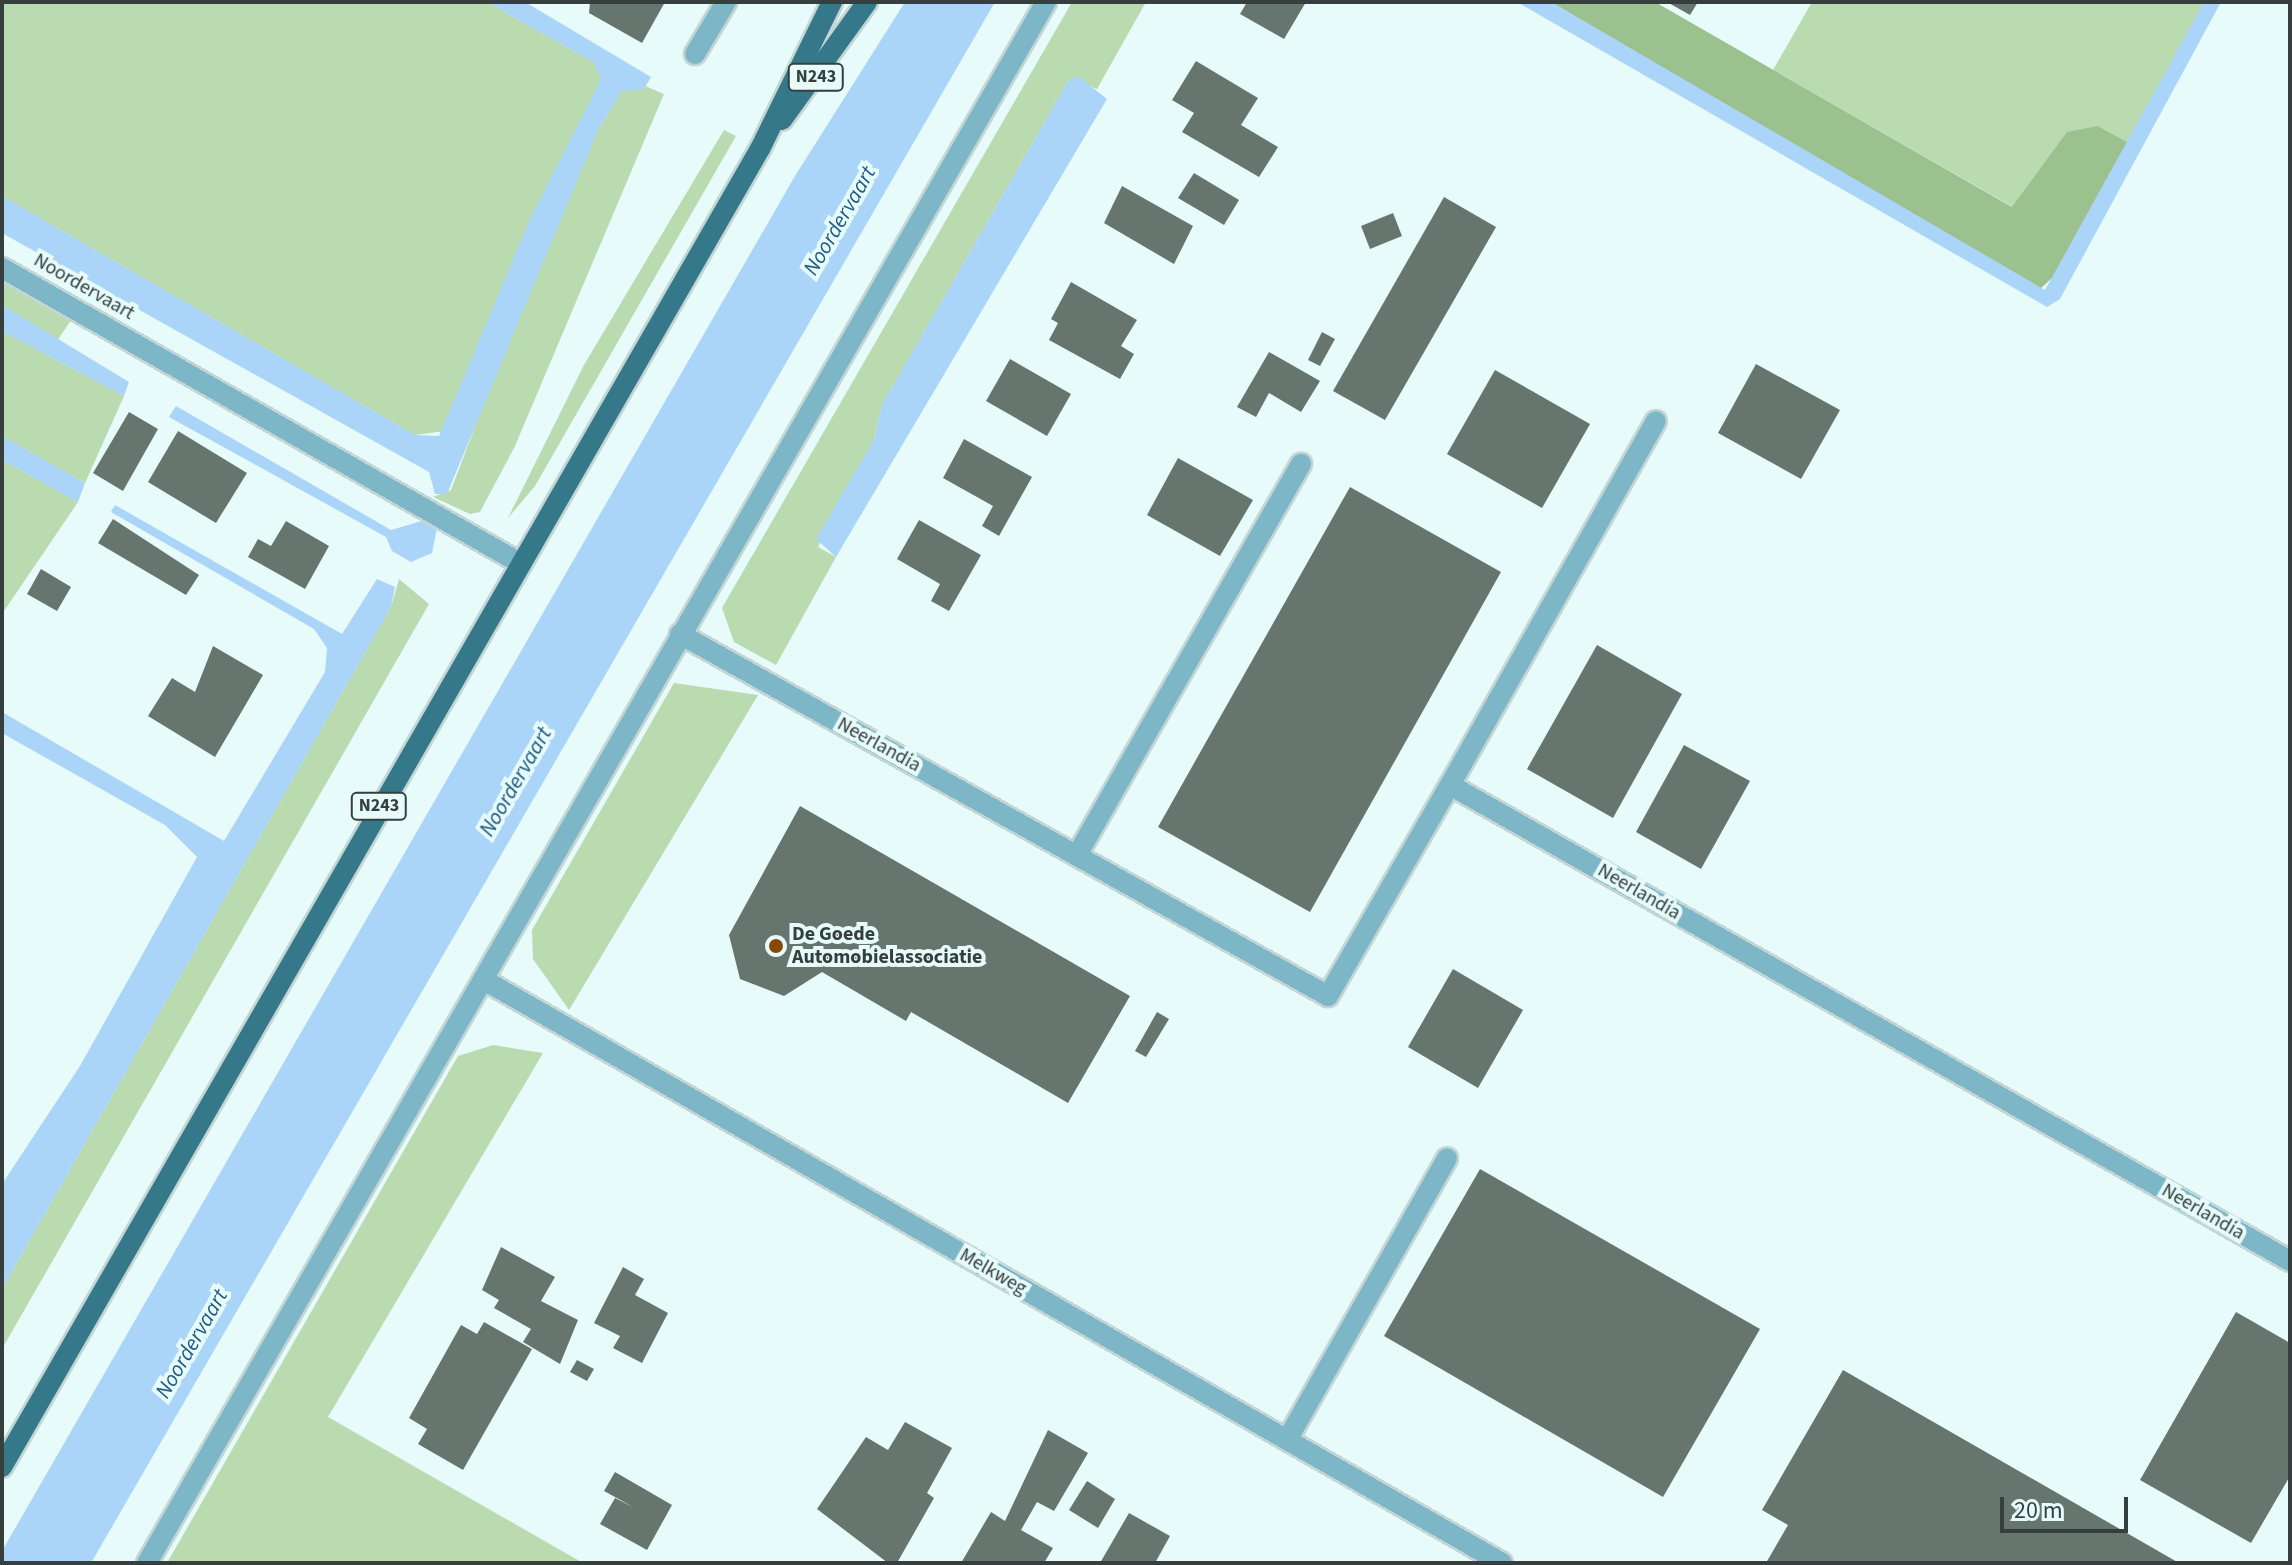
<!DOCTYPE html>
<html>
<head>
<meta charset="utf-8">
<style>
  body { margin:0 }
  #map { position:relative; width:2292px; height:1565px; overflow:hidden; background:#e6fbfa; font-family:"Source Sans 3",sans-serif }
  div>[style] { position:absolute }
  .green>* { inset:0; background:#badab0 }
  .forest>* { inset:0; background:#9ac18e }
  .water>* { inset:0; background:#aad4f8 }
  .building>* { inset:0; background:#66766e }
  .roads { filter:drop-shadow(2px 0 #c3d5d4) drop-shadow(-2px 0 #c3d5d4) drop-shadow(0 2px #c3d5d4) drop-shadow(0 -2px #c3d5d4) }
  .lane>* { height:20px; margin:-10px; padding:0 10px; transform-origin:10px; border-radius:10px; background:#7cb6c7 }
  .street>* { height:20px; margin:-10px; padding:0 10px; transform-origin:10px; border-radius:10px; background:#7cb6c7 }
  .primary>* { height:20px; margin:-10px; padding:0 10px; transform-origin:10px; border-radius:10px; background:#34788a }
  .dots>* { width:22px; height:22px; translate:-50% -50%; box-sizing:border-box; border:4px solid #e6fbfa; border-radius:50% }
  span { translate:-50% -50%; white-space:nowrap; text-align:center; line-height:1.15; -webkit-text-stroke:8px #e6fbfa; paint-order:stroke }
  .shield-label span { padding:2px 6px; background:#e6fbfa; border:2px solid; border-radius:6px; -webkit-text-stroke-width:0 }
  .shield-label { font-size:18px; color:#363f3e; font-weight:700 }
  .street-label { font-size:20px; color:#363f3e }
  .poi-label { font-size:20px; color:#363f3e; font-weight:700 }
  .left { translate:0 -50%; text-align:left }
  .water-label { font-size:22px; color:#205983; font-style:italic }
  .frame { position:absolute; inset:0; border:4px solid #363f3e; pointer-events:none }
  .scale { position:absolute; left:2000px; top:1497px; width:128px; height:36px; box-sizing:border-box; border:4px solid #363f3e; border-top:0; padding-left:10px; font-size:24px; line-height:28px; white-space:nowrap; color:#363f3e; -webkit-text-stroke:6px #e6fbfa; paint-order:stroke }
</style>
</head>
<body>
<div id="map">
  <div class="green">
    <i style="clip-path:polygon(2px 2px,487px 2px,593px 62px,602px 73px,599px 89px,530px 219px,445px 431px,415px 435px,2px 196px)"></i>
    <i style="clip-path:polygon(1072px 2px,1146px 2px,1097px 89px,1070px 78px,882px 405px,874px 440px,818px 547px,836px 557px,776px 665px,734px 642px,722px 608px)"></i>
    <i style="clip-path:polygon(1812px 2px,2204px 2px,2129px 143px,2098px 126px,2013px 207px,1773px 70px)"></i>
    <i style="clip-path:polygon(645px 86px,664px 94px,515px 446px,480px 512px,470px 514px,433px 497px,451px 490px,534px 271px,599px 128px,622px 91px)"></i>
    <i style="clip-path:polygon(724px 130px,736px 136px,535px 486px,508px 518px,584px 365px)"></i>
    <i style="clip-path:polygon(2px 281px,71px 320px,57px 341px,2px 305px)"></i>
    <i style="clip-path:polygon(2px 331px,124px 396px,85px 483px,2px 436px)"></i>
    <i style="clip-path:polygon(2px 460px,78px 502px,2px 614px)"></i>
    <i style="clip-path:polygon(399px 579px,429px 604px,2px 1349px,2px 1289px,391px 607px)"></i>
    <i style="clip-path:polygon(674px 683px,758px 695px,569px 1010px,533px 959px,532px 930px)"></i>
    <i style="clip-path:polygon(493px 1045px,543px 1053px,328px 1417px,583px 1563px,167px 1563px,458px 1056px)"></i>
  </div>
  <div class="forest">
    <i style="clip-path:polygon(1551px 2px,1655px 2px,2012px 207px,2067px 132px,2098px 126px,2129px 143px,2064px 267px,2040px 289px)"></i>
  </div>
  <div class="water">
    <i style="clip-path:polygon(487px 2px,525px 2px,651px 77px,644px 89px,622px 91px,599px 128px,447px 494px,435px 494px,429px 472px,2px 233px,2px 196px,415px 435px,439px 436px,530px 219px,601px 79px,593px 62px)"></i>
    <i style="clip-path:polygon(905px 2px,995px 2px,91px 1563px,2px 1563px,2px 1551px,795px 176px)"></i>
    <i style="clip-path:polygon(1517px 2px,1551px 2px,2045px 290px,2204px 2px,2221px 2px,2060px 299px,2047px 307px)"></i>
    <i style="clip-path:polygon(1079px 77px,1107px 99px,836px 557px,816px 539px,874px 440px,882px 405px,1070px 78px)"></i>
    <i style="clip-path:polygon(2px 305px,129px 382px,124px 396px,2px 331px)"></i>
    <i style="clip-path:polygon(176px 406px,391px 530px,425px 520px,437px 528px,432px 553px,411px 562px,392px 551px,386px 537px,169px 417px)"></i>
    <i style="clip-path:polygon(2px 436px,85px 483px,78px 502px,2px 460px)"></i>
    <i style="clip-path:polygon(115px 505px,342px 634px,377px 579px,395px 587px,391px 607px,2px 1289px,2px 1184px,80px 1066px,197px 857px,165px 825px,2px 733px,2px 712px,224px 841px,325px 672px,327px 648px,314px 629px,111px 512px)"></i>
  </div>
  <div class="building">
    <i style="clip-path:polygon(590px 2px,665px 2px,642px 43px,589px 13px)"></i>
    <i style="clip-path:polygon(1247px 2px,1306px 2px,1284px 39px,1240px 14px)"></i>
    <i style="clip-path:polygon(1667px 2px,1698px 2px,1690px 15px)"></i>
    <i style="clip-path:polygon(1196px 61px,1258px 98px,1241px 125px,1278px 147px,1259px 177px,1182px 132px,1194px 113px,1172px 100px)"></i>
    <i style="clip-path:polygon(1194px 173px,1239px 200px,1224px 225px,1178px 198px)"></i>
    <i style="clip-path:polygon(1122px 186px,1193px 226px,1174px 264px,1104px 223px)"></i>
    <i style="clip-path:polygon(1444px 197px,1496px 227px,1385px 420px,1333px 391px)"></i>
    <i style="clip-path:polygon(1393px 213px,1402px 236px,1370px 249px,1361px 226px)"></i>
    <i style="clip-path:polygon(1071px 282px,1137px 320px,1121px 346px,1134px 354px,1120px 379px,1049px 340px,1058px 323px,1051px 319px)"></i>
    <i style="clip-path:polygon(1322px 332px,1335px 339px,1320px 366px,1308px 360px)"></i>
    <i style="clip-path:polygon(1269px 352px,1320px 381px,1301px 412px,1269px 393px,1256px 417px,1237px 407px)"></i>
    <i style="clip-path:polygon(1010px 359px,1071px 394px,1047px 436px,986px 401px)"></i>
    <i style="clip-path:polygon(1756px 364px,1840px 410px,1801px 479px,1718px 433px)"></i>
    <i style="clip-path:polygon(1495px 370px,1590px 424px,1542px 508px,1447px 454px)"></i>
    <i style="clip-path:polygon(129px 412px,158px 429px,123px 491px,93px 473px)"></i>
    <i style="clip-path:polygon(178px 431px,247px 473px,216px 523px,148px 482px)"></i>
    <i style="clip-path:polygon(964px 439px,1032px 477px,999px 536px,982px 526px,993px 506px,943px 478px)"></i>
    <i style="clip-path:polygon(1178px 458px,1253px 500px,1220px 556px,1147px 515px)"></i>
    <i style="clip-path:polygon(1350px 487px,1501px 572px,1310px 912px,1158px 827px)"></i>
    <i style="clip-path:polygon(113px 519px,199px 575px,186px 595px,98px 543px)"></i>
    <i style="clip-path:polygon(919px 520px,981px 555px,949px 611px,931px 601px,940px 584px,897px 559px)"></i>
    <i style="clip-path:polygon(286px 521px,329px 546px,305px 589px,248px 557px,258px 539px,271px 546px)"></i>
    <i style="clip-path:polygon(41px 569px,71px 587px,57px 611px,27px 594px)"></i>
    <i style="clip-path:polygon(1597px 645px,1682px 694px,1613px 818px,1527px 769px)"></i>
    <i style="clip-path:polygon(213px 646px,263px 675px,215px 757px,148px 716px,172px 678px,195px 692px)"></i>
    <i style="clip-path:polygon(1684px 745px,1750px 781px,1701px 869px,1636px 832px)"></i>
    <i style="clip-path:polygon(800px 806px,1130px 996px,1068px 1103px,911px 1012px,906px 1021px,822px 972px,784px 996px,740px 979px,729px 935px)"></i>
    <i style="clip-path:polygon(1453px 969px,1523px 1010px,1478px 1088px,1408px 1047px)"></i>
    <i style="clip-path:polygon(1157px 1012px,1169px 1019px,1146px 1057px,1135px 1051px)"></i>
    <i style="clip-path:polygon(1480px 1169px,1760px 1329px,1663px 1497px,1384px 1336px)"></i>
    <i style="clip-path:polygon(501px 1247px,555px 1277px,541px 1301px,578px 1320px,560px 1364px,523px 1342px,531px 1329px,494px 1308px,499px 1300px,482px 1290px)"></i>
    <i style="clip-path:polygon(623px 1267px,644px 1279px,635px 1295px,668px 1313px,642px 1363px,613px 1348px,620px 1336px,594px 1323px)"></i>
    <i style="clip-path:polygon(2236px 1312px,2290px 1343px,2290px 1476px,2251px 1543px,2140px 1480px)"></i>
    <i style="clip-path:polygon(484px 1322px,532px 1349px,463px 1470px,418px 1444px,427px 1429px,409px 1418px,461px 1325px,477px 1334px)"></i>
    <i style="clip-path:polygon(577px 1360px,594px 1369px,587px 1381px,570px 1372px)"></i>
    <i style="clip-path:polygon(1843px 1370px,2179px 1563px,1766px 1563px,1788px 1525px,1762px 1510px)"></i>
    <i style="clip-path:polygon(905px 1422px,952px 1448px,927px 1493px,934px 1498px,897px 1563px,888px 1563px,817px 1509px,866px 1437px,888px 1450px)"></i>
    <i style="clip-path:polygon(1048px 1430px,1088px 1453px,1054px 1511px,1037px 1502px,1021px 1530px,1053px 1548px,1044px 1563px,961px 1563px,991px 1512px,1005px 1521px)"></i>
    <i style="clip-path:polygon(615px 1472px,672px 1505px,647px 1550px,600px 1524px,615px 1498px,635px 1508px,604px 1491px)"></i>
    <i style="clip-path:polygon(1087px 1481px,1115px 1499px,1098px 1528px,1069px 1510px)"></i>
    <i style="clip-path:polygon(1129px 1513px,1170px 1536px,1155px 1563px,1100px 1563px)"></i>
  </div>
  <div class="roads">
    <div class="lane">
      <i style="left:2px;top:268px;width:594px;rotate:29.67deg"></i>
      <i style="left:1287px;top:1440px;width:324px;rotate:-60.4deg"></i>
    </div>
    <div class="street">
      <i style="left:695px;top:54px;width:61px;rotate:-59.2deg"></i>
      <i style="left:680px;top:634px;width:742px;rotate:29.19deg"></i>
      <i style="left:1328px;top:996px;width:244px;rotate:-60deg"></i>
      <i style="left:1450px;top:785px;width:965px;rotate:29.54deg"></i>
      <i style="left:1450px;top:785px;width:418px;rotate:-60.5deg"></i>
      <i style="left:1077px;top:855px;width:451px;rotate:-60.2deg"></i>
      <i style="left:484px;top:980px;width:1173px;rotate:29.8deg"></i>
      <i style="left:147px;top:1563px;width:1801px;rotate:-60.06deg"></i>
    </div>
    <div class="primary">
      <i style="left:782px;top:120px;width:145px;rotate:-54.2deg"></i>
      <i style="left:2px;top:1467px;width:1520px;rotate:-60.1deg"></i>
      <i style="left:760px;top:149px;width:164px;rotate:-63.9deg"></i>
    </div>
  </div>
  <div class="dots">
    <i style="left:776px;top:946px;background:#864908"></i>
  </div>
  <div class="shield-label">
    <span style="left:816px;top:77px">N243</span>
    <span style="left:379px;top:806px">N243</span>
  </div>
  <div class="street-label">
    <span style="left:84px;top:287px;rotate:30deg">Noordervaart</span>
    <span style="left:879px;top:745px;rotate:29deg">Neerlandia</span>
    <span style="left:1639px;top:892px;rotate:30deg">Neerlandia</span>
    <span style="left:2203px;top:1212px;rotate:30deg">Neerlandia</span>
    <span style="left:993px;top:1272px;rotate:30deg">Melkweg</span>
  </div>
  <div class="poi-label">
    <span class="left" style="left:792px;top:946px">De Goede<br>Automobielassociatie</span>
  </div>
  <div class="water-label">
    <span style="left:840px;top:221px;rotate:-60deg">Noordervaart</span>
    <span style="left:516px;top:782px;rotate:-60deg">Noordervaart</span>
    <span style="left:192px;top:1344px;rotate:-60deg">Noordervaart</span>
  </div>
  <div class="frame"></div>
  <div class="scale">20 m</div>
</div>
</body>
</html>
